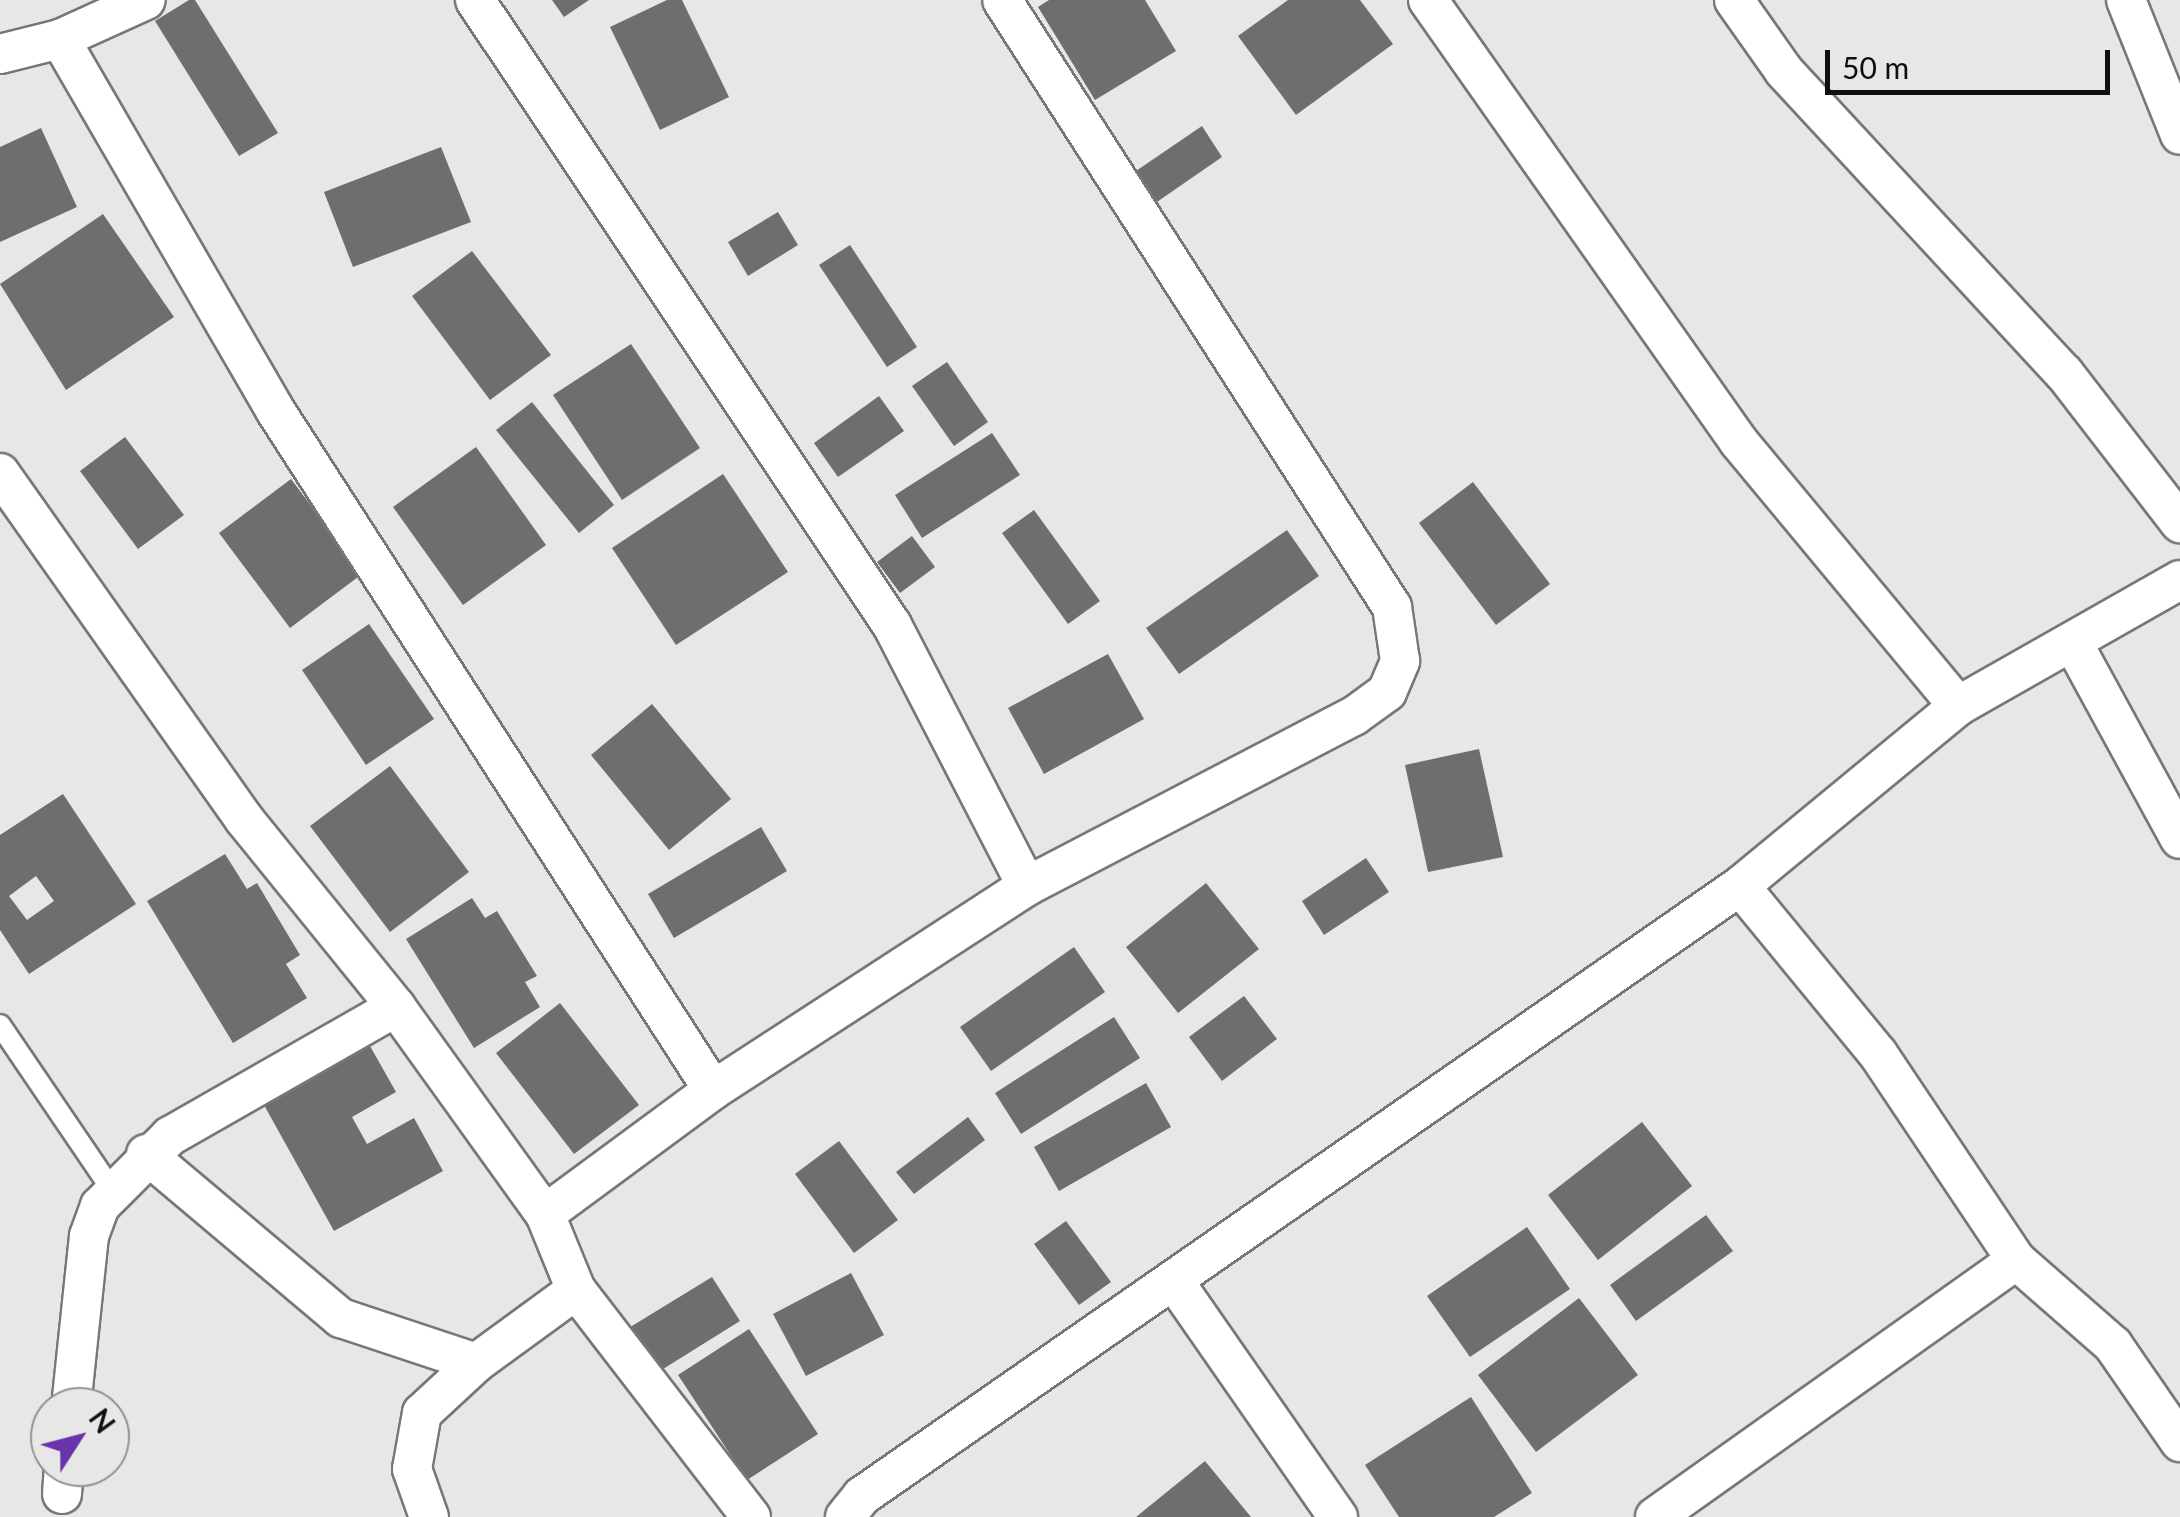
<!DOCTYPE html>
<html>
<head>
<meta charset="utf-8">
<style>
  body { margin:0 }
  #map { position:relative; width:2180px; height:1517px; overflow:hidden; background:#e7e8e5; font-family:Lato,sans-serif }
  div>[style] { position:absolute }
  .building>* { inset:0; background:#6e6f6c }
  .roads { filter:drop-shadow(2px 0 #777875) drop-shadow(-2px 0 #777875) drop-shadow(0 2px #777875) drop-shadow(0 -2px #777875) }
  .service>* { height:20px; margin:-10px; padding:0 10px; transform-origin:10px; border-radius:10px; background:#fff }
  .minor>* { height:38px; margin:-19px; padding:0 19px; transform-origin:19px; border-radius:19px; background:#fff }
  span { translate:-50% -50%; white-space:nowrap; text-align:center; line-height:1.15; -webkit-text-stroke:9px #e7e8e5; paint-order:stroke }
  .north { position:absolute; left:30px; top:1387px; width:100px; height:100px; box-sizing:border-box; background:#e7e8e5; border:2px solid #91928f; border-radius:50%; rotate:54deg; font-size:28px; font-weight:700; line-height:40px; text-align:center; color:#0f100e }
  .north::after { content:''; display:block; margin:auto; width:35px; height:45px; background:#6934ab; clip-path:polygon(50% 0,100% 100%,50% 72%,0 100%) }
  .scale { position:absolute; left:1825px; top:50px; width:285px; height:45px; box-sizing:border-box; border:5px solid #0f100e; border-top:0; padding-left:12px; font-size:30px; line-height:35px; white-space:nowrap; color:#0f100e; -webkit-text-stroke:8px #e7e8e5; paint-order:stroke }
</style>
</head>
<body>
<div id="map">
  <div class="building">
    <i style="clip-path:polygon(189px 0,195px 0,278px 133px,239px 156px,155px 21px)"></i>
    <i style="clip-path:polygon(552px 0,589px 0,564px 17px)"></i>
    <i style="clip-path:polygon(667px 0,682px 0,729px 97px,660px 130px,610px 27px)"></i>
    <i style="clip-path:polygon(1049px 0,1145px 0,1176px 51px,1095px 100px,1038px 7px)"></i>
    <i style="clip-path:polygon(1288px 0,1360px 0,1393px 44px,1296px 115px,1238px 36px)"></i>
    <i style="clip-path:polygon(1202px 126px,1222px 157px,1154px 204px,1133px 173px)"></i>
    <i style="clip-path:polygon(41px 128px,77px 207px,0 242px,0 147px)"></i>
    <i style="clip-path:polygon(441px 147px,471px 222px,353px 267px,324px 192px)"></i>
    <i style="clip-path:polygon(778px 212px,798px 245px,748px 276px,728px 242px)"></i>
    <i style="clip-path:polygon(103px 214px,174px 317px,66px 390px,0 284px)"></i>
    <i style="clip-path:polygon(850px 245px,917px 347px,887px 367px,819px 265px)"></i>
    <i style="clip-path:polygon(472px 251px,551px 355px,490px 400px,412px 296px)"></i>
    <i style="clip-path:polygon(631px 344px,700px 448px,622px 500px,553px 395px)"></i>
    <i style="clip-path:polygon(947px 362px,988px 422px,954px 446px,912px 386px)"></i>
    <i style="clip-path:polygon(879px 396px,904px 431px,838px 477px,814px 443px)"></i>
    <i style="clip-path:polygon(532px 402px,614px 505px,579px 533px,496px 430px)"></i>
    <i style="clip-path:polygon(992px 433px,1020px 475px,922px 538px,895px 495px)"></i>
    <i style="clip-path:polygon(125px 437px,184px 515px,138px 549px,80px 471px)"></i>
    <i style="clip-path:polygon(476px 447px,546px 545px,463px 605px,393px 507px)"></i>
    <i style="clip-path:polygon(723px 474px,788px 572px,676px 645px,612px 548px)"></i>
    <i style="clip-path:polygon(291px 479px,362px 574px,290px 628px,219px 533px)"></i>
    <i style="clip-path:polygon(1473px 482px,1550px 584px,1496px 625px,1419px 523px)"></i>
    <i style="clip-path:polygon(1034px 510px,1100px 601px,1068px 624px,1002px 533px)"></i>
    <i style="clip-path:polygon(1287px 530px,1319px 576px,1179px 674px,1146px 628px)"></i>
    <i style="clip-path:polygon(912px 536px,935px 567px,900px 593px,877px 562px)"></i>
    <i style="clip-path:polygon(369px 624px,434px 719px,366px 765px,302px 670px)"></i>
    <i style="clip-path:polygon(1108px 654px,1144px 719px,1044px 774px,1008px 708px)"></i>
    <i style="clip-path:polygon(652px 704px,731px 799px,669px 850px,591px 755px)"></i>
    <i style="clip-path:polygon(1479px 749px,1503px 857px,1428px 872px,1405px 765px)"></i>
    <i style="clip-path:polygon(390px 766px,469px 872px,390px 932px,310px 826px)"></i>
    <i style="clip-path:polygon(evenodd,63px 794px,136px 904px,29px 974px,0 930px,0 835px,63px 794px,36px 876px,54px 901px,27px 920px,9px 896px,36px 876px)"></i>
    <i style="clip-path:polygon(761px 827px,787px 871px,674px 938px,648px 894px)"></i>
    <i style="clip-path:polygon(225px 854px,247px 889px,257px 883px,300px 955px,286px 964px,307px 998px,233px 1043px,147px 901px)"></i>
    <i style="clip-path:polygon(1366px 858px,1389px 892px,1324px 935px,1302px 901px)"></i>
    <i style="clip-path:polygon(1206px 883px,1259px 949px,1178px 1013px,1126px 947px)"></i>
    <i style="clip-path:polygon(472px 898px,485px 918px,497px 911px,537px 976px,525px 982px,540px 1007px,474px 1048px,406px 939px)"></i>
    <i style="clip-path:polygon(1074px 947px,1105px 992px,991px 1071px,960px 1027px)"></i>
    <i style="clip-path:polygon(1244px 996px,1277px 1039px,1222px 1081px,1189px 1037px)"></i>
    <i style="clip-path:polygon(560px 1003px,639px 1105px,574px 1154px,496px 1053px)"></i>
    <i style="clip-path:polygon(1114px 1017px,1140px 1058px,1021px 1134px,995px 1093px)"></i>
    <i style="clip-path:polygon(370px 1046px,396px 1092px,352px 1117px,367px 1144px,414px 1118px,443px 1171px,334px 1231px,264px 1105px)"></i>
    <i style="clip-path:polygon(1146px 1083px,1171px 1127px,1059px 1191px,1034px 1147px)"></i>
    <i style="clip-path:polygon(968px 1117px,985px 1140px,914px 1194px,896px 1172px)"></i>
    <i style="clip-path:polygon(1642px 1122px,1692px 1186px,1598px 1260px,1548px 1195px)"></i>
    <i style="clip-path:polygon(839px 1141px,898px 1220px,854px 1253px,795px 1174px)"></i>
    <i style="clip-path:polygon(1706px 1215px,1733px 1251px,1636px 1321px,1610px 1285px)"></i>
    <i style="clip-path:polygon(1066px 1221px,1111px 1282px,1079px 1305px,1034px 1244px)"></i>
    <i style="clip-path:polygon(1527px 1227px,1570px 1289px,1470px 1357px,1427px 1296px)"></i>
    <i style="clip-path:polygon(851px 1273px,884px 1335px,806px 1376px,773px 1314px)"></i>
    <i style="clip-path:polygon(712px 1277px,740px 1321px,655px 1374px,627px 1329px)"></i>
    <i style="clip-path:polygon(1579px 1298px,1638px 1375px,1536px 1452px,1478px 1375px)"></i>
    <i style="clip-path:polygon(749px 1329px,818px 1434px,747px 1480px,678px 1375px)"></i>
    <i style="clip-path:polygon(1471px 1397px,1532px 1493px,1494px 1517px,1399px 1517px,1365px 1465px)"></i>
    <i style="clip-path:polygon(1205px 1461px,1251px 1517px,1136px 1517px)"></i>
  </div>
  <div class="roads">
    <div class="service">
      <i style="left:0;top:1025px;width:201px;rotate:55.8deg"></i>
    </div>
    <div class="minor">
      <i style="left:475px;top:0;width:751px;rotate:56.29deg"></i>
      <i style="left:892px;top:625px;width:294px;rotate:62.7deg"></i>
      <i style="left:1428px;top:0;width:540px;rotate:54.87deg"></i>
      <i style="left:1739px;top:442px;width:343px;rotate:50.3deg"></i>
      <i style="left:1734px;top:0;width:87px;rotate:54.8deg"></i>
      <i style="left:1784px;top:71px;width:412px;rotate:47.2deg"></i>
      <i style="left:2064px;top:373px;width:190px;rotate:52.3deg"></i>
      <i style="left:2126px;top:0;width:145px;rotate:68.2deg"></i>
      <i style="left:60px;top:39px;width:94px;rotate:-24.4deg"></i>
      <i style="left:0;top:54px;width:62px;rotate:-14deg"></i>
      <i style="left:60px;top:39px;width:429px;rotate:59.9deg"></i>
      <i style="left:275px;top:410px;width:809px;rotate:57.21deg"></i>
      <i style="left:0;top:473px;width:423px;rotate:54.8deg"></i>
      <i style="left:244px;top:819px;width:242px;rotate:51deg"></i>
      <i style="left:396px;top:1007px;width:255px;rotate:54.3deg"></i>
      <i style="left:2073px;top:643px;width:223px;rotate:61.4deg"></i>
      <i style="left:146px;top:1154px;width:255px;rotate:40.1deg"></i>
      <i style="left:341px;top:1318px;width:142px;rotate:18.4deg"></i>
      <i style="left:2016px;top:1260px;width:129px;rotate:41.2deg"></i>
      <i style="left:2113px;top:1345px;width:118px;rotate:55.4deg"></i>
      <i style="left:1176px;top:1284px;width:284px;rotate:55.2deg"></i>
      <i style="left:71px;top:1407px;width:172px;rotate:-84deg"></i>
      <i style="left:89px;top:1236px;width:32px;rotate:-70deg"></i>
      <i style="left:100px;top:1206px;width:99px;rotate:-45deg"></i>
      <i style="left:170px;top:1136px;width:260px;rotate:-29.7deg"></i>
      <i style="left:62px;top:1494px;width:27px;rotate:-86deg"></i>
      <i style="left:429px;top:1517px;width:51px;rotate:-109.5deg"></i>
      <i style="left:412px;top:1469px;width:57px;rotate:-79.9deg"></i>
      <i style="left:422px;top:1413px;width:74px;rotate:-42.8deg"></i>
      <i style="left:476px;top:1363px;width:124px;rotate:-36.1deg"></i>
      <i style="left:751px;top:1517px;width:287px;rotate:-127.6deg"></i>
      <i style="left:576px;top:1290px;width:82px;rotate:-112.2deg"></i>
      <i style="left:545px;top:1214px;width:209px;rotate:-36.4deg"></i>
      <i style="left:713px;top:1090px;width:374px;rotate:-33deg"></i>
      <i style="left:1027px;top:886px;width:369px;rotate:-27.5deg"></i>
      <i style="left:1354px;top:716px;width:41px;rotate:-36deg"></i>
      <i style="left:1387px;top:692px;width:34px;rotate:-67deg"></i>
      <i style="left:1400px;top:661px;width:55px;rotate:-98.4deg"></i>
      <i style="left:1392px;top:607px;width:721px;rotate:-122.72deg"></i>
      <i style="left:845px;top:1517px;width:27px;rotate:-51deg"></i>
      <i style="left:862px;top:1496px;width:1069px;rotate:-34.79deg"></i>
      <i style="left:1740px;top:886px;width:283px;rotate:-39.5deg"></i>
      <i style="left:1958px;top:706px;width:255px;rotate:-29.6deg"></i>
      <i style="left:1655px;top:1517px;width:443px;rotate:-35.4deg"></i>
      <i style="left:2016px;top:1260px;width:248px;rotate:-123.8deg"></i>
      <i style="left:1878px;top:1054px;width:217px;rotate:-129.4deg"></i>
    </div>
  </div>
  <div class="north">N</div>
  <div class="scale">50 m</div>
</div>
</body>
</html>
